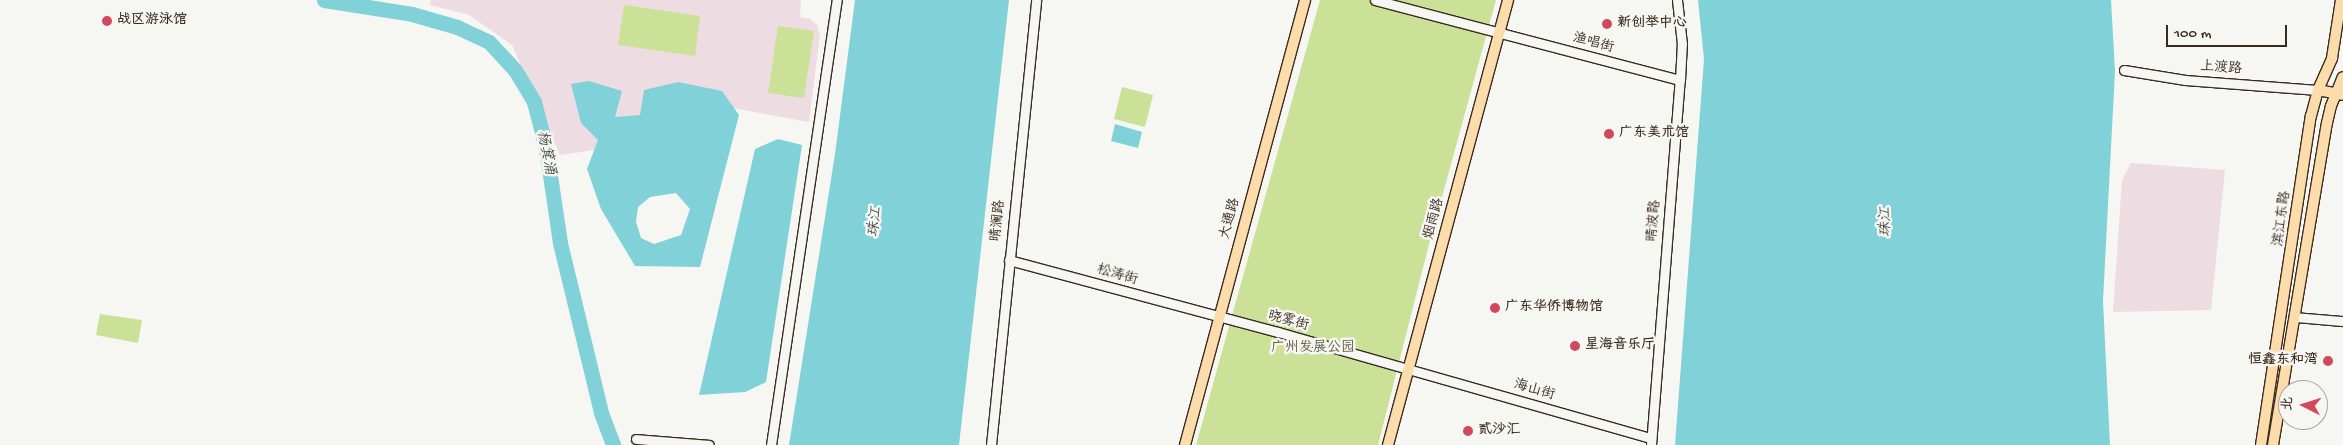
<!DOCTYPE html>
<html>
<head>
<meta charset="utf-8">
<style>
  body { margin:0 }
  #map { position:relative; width:2343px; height:445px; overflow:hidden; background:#f6f6f2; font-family:"Gochi Hand","LXGW WenKai TC",sans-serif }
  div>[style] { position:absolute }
  .built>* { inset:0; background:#eddde2 }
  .green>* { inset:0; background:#cae197 }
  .water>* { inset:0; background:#81d2d8 }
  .river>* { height:15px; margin:-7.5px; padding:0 7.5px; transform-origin:7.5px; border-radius:7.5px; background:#81d2d8 }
  .roads { filter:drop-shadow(1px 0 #3b2a1e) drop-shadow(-1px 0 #3b2a1e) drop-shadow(0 1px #3b2a1e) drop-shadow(0 -1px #3b2a1e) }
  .minor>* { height:9px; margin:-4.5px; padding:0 4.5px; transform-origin:4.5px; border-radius:4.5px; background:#f6f6f2 }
  .major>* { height:10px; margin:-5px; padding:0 5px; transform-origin:5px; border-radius:5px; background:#fddcac }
  .dots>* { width:14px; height:14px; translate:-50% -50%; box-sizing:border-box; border:2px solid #f6f6f2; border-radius:50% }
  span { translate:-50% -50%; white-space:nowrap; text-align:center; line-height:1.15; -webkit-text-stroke:5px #f6f6f2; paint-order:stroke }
  .poi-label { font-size:14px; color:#3b2a1e; font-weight:700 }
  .left { translate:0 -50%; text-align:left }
  .right { translate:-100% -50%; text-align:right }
  .street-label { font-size:14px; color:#3b2a1e }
  .park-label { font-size:14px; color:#5f583c }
  .water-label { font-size:15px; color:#4c544c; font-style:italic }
  .north { position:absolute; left:2278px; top:380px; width:50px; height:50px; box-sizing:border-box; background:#f6f6f2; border:1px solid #aba49d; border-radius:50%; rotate:275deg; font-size:14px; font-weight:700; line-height:20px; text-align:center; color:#3b2a1e }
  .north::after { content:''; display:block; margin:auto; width:18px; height:22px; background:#d1495b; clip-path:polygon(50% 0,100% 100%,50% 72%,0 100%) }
  .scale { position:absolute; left:2166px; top:25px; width:121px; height:22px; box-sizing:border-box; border:2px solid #3b2a1e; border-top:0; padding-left:6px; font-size:15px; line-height:18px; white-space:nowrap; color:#3b2a1e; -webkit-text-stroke:4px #f6f6f2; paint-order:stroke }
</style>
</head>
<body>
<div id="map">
  <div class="built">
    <i style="clip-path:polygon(431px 0,801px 0,800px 17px,810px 19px,817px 25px,820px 34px,809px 122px,738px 109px,709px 101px,647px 123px,595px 150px,560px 155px,512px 45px,469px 15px,430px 5px)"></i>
    <i style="clip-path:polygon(2131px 163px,2225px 170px,2211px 310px,2113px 312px,2122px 180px)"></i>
  </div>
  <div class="green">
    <i style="clip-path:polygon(1320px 0,1496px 0,1428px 248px,1378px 445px,1196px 445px)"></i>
    <i style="clip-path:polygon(624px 5px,700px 16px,695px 56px,618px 45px)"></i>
    <i style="clip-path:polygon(778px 26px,814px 31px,804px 98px,768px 93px)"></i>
    <i style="clip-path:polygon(1122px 87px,1153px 95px,1145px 127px,1114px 119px)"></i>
    <i style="clip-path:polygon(100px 314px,142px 320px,138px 343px,96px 335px)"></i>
  </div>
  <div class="water">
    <i style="clip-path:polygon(855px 0,1009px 0,959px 445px,789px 445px,835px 154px)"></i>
    <i style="clip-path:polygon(1698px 0,2111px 0,2115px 71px,2103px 301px,2110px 445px,1675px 445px,1704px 59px)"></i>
    <i style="clip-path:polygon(evenodd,589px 81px,622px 91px,615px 117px,640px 115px,644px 90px,678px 82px,722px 91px,739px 115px,700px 267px,635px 266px,601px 209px,587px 169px,598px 140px,581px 123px,571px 84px,589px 81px,676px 193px,690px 209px,681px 235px,654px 244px,641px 238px,636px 222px,638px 207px,650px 197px,676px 193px)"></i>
    <i style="clip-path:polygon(1115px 124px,1142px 132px,1138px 148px,1111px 141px)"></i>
    <i style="clip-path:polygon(778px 139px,802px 145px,766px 382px,745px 392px,699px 395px,755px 149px)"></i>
  </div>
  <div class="river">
    <i style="left:324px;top:0;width:89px;rotate:9deg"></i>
    <i style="left:412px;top:14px;width:47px;rotate:16.1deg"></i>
    <i style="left:457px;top:27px;width:35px;rotate:25deg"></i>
    <i style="left:489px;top:42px;width:38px;rotate:47deg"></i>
    <i style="left:515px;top:70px;width:37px;rotate:59deg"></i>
    <i style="left:534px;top:102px;width:48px;rotate:75.4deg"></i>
    <i style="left:546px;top:148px;width:96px;rotate:81.6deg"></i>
    <i style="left:560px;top:243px;width:175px;rotate:76.4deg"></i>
    <i style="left:601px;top:413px;width:34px;rotate:69deg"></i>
  </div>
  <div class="roads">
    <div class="minor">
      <i style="left:1375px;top:0;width:315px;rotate:14.7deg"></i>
      <i style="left:2124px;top:70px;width:62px;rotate:9.3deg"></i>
      <i style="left:2185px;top:80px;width:133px;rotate:4.3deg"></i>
      <i style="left:1009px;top:260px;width:278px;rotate:15deg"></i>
      <i style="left:1278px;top:332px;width:388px;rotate:15.9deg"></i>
      <i style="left:2295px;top:317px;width:48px;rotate:4.8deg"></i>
      <i style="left:636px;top:439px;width:73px;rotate:4.7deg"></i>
      <i style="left:771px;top:445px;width:450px;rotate:-81.6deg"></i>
      <i style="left:991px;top:445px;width:447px;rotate:-84.2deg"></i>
      <i style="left:1651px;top:445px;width:366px;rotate:-85.5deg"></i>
      <i style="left:1680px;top:80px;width:36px;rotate:-87deg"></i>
      <i style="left:1682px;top:44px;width:44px;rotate:-96.5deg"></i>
    </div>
    <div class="major">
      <i style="left:2318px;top:90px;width:25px;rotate:11deg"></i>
      <i style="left:1185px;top:445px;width:461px;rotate:-74.9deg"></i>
      <i style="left:1388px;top:445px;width:461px;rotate:-74.9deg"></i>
      <i style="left:2261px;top:445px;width:333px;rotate:-81.4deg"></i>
      <i style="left:2311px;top:116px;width:27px;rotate:-75deg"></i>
      <i style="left:2318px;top:90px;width:35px;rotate:-66deg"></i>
      <i style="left:2332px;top:58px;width:59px;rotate:-81.2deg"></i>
      <i style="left:2273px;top:445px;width:326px;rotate:-80.5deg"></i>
      <i style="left:2327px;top:123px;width:17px;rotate:-77deg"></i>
      <i style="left:2331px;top:106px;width:31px;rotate:-68deg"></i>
    </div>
  </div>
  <div class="dots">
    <i style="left:107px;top:21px;background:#d1495b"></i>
    <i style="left:1607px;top:24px;background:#d1495b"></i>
    <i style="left:1609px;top:134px;background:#d1495b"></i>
    <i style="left:1495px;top:308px;background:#d1495b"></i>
    <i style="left:1575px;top:346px;background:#d1495b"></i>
    <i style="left:2328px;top:361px;background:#d1495b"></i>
    <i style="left:1468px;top:431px;background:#d1495b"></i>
  </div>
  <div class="poi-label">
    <span class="left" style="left:117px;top:21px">战区游泳馆</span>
    <span class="left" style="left:1617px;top:24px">新创举中心</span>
    <span class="left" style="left:1619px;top:134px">广东美术馆</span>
    <span class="left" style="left:1505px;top:308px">广东华侨博物馆</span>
    <span class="left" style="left:1585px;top:346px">星海音乐厅</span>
    <span class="right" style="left:2318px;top:361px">恒鑫东和湾</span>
    <span class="left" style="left:1478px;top:431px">贰沙汇</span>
  </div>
  <div class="street-label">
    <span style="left:1593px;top:44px;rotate:15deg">渔唱街</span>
    <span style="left:2221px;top:69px;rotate:4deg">上渡路</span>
    <span style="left:1231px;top:219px;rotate:-75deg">大通路</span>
    <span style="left:1435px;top:219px;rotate:-75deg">烟雨路</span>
    <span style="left:2283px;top:219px;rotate:-82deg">滨江东路</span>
    <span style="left:999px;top:221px;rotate:-84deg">晴澜路</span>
    <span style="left:1655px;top:221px;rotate:-85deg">晴波路</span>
    <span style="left:1117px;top:276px;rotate:16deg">松涛街</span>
    <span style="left:1288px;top:322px;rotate:15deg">晓雾街</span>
    <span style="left:1534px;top:391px;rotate:16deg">海山街</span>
  </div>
  <div class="park-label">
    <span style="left:1313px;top:349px">广州发展公园</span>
  </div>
  <div class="water-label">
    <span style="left:545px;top:153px;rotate:79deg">杨箕涌</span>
    <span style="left:876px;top:222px;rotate:-83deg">珠江</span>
    <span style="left:1887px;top:222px;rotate:-90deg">珠江</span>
  </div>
  <div class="north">北</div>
  <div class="scale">100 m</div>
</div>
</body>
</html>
